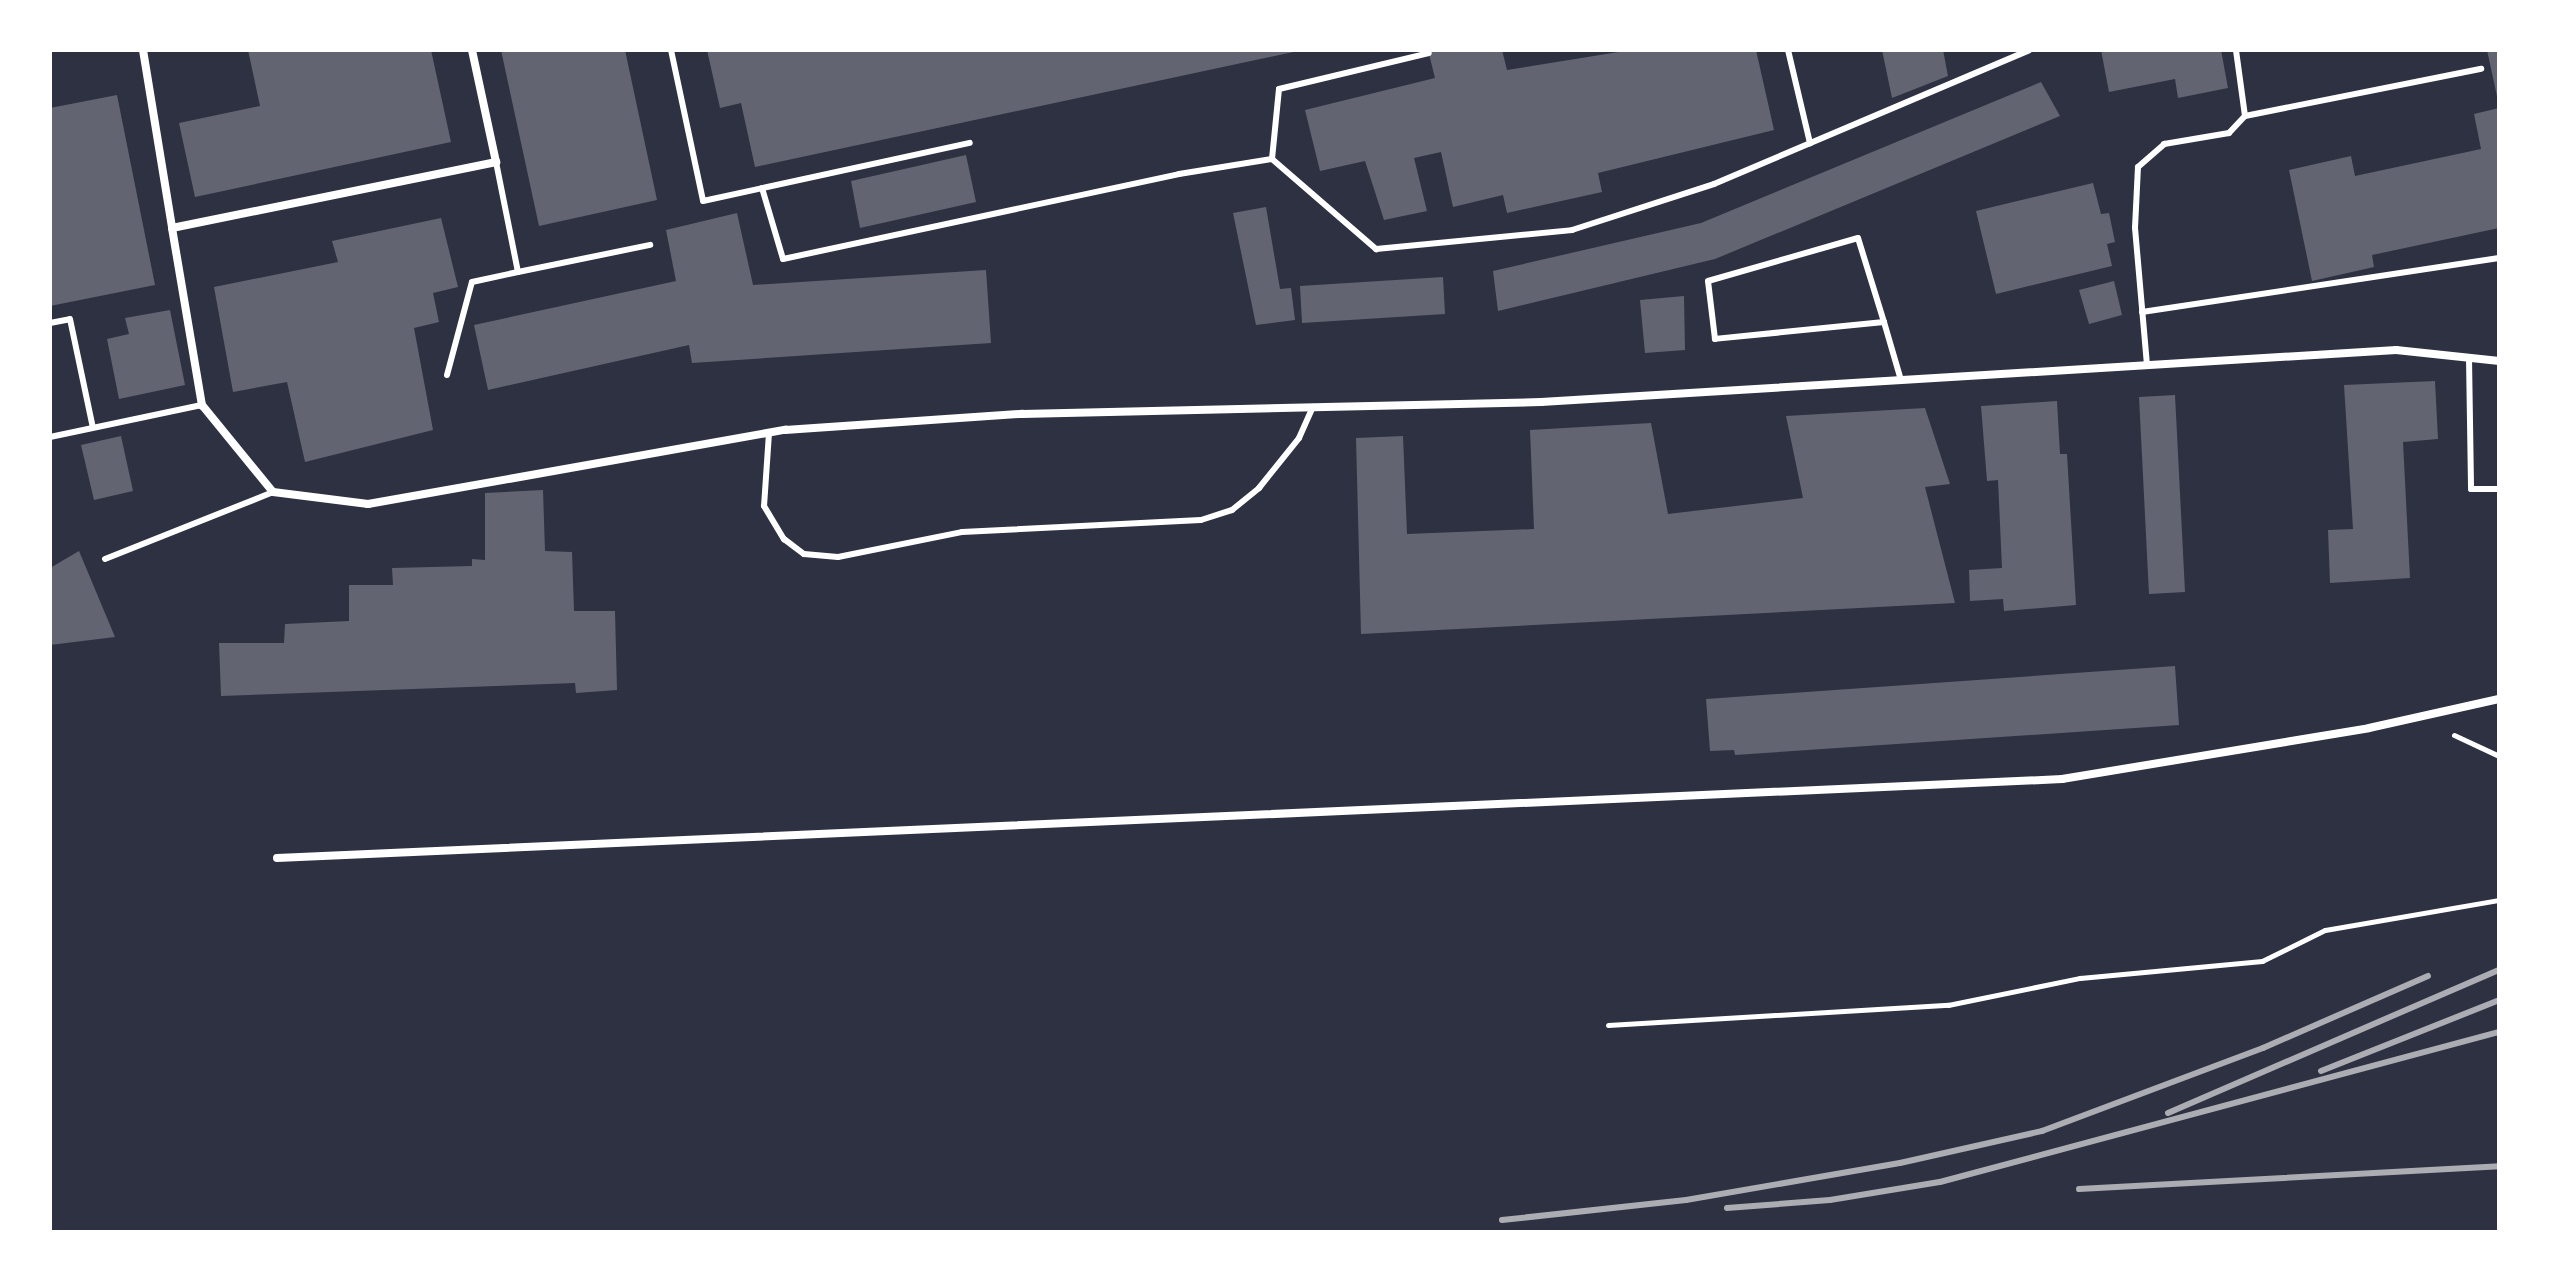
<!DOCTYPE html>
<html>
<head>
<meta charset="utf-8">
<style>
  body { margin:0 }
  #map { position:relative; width:2549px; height:1282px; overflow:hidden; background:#2d3142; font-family:"Space Grotesk",sans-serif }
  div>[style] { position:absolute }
  .building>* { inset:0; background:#626471 }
  .path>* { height:5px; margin:-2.5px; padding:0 2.5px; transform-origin:2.5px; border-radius:2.5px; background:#fff }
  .service>* { height:6px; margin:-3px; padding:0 3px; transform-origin:3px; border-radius:3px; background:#fff }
  .minor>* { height:8px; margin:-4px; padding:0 4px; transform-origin:4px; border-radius:4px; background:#fff }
  .rail>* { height:6px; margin:-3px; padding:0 3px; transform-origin:3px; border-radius:3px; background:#abadb3 }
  span { translate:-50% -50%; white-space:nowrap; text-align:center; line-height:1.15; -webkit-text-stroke:6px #fff; paint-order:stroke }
  .frame { position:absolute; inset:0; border:52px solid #fff; pointer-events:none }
</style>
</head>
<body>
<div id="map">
  <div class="building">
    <i style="clip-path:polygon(248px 50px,431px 50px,451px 142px,195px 197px,179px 123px,260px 106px)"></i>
    <i style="clip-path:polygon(501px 50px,625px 50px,657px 200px,539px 226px)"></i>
    <i style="clip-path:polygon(707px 50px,1298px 50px,1298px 51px,755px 167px,741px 103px,720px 108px)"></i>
    <i style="clip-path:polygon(1428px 50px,1502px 50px,1507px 70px,1631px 50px,1756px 50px,1774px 130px,1598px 173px,1602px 192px,1507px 213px,1503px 195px,1453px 207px,1441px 152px,1414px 158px,1427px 211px,1384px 220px,1365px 161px,1320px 171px,1305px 110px,1435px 78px)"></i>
    <i style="clip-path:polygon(1882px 50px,1943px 50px,1948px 76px,1892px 98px)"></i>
    <i style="clip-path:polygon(2101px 50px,2221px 50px,2228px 88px,2178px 98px,2175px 79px,2109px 92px)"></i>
    <i style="clip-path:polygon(2487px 50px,2499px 50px,2499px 101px,2498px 101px)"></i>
    <i style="clip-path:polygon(2041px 82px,2060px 116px,1715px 259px,1498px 311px,1493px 271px,1701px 223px)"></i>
    <i style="clip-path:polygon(117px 95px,155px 285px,50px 306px,50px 108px)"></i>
    <i style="clip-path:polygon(2499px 108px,2499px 228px,2372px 255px,2374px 267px,2312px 281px,2289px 170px,2351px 156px,2355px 176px,2481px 149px,2474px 114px)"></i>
    <i style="clip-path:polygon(966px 155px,976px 202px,860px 228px,851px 181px)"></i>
    <i style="clip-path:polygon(2093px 183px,2101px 214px,2109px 213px,2115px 242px,2107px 244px,2112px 266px,1996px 294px,1976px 211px)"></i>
    <i style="clip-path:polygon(1266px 207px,1280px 289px,1291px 288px,1295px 320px,1256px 325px,1233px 213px)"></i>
    <i style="clip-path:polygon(737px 213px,753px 285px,986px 270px,991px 343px,692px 363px,689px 345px,488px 390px,474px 325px,676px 281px,666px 230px)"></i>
    <i style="clip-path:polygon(441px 218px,458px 287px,433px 293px,439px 322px,414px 328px,433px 430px,305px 462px,287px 382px,233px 392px,214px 287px,338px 262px,332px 241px)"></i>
    <i style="clip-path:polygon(1443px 277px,1445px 314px,1302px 323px,1300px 286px)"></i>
    <i style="clip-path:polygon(2114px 281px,2122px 315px,2089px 324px,2079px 290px)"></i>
    <i style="clip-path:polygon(1684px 296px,1685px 350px,1645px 353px,1640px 300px)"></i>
    <i style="clip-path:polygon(170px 310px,185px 385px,119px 399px,107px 339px,129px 334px,125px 318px)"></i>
    <i style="clip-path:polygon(2435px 381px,2438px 439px,2403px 442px,2410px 578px,2330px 583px,2328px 530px,2353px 529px,2344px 385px)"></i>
    <i style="clip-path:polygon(2175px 395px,2185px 592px,2149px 594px,2139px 397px)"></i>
    <i style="clip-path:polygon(2057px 401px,2060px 454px,2067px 454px,2076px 605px,2004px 611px,2003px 599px,1970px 601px,1969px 570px,2002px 568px,1998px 480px,1987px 481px,1981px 406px)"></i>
    <i style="clip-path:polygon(1925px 408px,1950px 484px,1925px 487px,1955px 603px,1361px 634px,1356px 438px,1403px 436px,1407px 534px,1534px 529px,1530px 430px,1651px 423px,1668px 514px,1803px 498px,1786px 416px)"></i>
    <i style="clip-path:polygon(121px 436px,133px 491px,94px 500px,81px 445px)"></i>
    <i style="clip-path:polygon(543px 490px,545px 551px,572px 552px,574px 611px,615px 611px,617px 690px,576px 693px,575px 683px,221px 696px,219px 643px,284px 643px,285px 624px,349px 621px,349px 585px,393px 585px,392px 568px,472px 566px,472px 559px,485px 560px,485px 493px)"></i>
    <i style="clip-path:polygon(79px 551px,115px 637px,50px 645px,50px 568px)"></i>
    <i style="clip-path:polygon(2175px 666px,2179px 725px,1735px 755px,1734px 750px,1710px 751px,1706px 699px)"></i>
  </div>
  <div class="path">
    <i style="left:2454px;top:735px;width:50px;rotate:25deg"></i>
    <i style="left:1608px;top:1025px;width:341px;rotate:-3.4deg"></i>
    <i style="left:1948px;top:1005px;width:135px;rotate:-11.6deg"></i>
    <i style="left:2080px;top:978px;width:183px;rotate:-5.3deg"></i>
    <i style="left:2262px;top:961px;width:70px;rotate:-26.2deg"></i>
    <i style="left:2325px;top:930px;width:177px;rotate:-9.8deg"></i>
  </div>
  <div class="service">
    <i style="left:671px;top:50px;width:154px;rotate:78deg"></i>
    <i style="left:703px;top:201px;width:273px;rotate:-12.3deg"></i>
    <i style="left:1788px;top:50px;width:96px;rotate:76.7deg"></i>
    <i style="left:2245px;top:116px;width:241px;rotate:-11.3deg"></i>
    <i style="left:1272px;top:159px;width:70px;rotate:-84.3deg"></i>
    <i style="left:1279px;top:89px;width:154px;rotate:-13.5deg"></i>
    <i style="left:496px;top:162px;width:112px;rotate:78.7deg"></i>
    <i style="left:518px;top:272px;width:135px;rotate:-11.6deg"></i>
    <i style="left:762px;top:188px;width:74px;rotate:73.5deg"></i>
    <i style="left:783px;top:259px;width:405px;rotate:-12.1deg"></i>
    <i style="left:1179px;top:174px;width:94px;rotate:-9.2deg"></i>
    <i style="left:1272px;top:159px;width:138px;rotate:40.9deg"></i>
    <i style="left:1376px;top:249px;width:197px;rotate:-5.5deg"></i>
    <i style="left:1572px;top:230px;width:149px;rotate:-17.9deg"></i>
    <i style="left:1714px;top:184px;width:342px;rotate:-23deg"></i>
    <i style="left:2142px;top:312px;width:361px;rotate:-8.6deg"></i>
    <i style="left:1884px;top:322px;width:170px;rotate:174.3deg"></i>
    <i style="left:1715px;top:339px;width:58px;rotate:-96.9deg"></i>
    <i style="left:1708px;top:281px;width:156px;rotate:-16deg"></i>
    <i style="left:1858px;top:238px;width:88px;rotate:72.8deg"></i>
    <i style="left:1884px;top:322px;width:60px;rotate:73.7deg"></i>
    <i style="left:50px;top:323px;width:20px;rotate:-11deg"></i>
    <i style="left:70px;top:319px;width:111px;rotate:78.1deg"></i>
    <i style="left:2469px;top:358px;width:131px;rotate:89.1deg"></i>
    <i style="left:2471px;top:489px;width:28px"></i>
    <i style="left:2147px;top:365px;width:138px;rotate:-95deg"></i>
    <i style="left:2135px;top:228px;width:61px;rotate:-87.2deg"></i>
    <i style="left:2138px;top:167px;width:35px;rotate:-41deg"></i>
    <i style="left:2164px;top:144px;width:66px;rotate:-9.6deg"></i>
    <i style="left:2229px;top:133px;width:23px;rotate:-47deg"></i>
    <i style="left:2245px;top:116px;width:67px;rotate:-97.8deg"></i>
    <i style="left:447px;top:375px;width:96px;rotate:-75deg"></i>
    <i style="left:472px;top:282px;width:47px;rotate:-12.3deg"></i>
    <i style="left:769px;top:433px;width:73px;rotate:93.9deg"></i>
    <i style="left:764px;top:506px;width:39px;rotate:59deg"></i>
    <i style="left:784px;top:539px;width:25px;rotate:37deg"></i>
    <i style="left:804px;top:554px;width:34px;rotate:5deg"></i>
    <i style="left:838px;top:557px;width:126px;rotate:-11.4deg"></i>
    <i style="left:962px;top:532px;width:239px;rotate:-2.9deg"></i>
    <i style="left:1201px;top:520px;width:33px;rotate:-18deg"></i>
    <i style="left:1232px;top:510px;width:35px;rotate:-39deg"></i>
    <i style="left:1259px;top:488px;width:64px;rotate:-51.3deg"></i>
    <i style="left:1299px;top:438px;width:34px;rotate:-66deg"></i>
    <i style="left:50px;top:437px;width:155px;rotate:-11.9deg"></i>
    <i style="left:105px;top:559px;width:181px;rotate:-21.7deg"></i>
  </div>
  <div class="minor">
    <i style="left:143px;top:50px;width:180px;rotate:80.7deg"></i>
    <i style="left:172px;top:228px;width:331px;rotate:-11.5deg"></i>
    <i style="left:496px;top:162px;width:115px;rotate:-102.1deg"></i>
    <i style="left:172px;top:228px;width:180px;rotate:80.4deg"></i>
    <i style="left:202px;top:405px;width:112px;rotate:50.8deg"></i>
    <i style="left:273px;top:492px;width:96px;rotate:7.2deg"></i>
    <i style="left:368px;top:504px;width:424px;rotate:-10.1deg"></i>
    <i style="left:785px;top:430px;width:238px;rotate:-3.9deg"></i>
    <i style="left:1022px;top:414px;width:519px;rotate:-1.32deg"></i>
    <i style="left:1541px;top:402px;width:857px;rotate:-3.48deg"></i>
    <i style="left:2396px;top:350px;width:104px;rotate:6.1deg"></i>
    <i style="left:277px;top:858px;width:1787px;rotate:-2.53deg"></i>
    <i style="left:2062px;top:779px;width:311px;rotate:-9.4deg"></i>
    <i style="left:2369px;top:728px;width:133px;rotate:-12.6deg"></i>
  </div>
  <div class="rail">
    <i style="left:2321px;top:1071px;width:192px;rotate:-21.7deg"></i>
    <i style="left:2168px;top:1113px;width:361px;rotate:-23.4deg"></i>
    <i style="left:2079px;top:1189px;width:421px;rotate:-3.1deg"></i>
    <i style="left:1727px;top:1208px;width:103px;rotate:-4.4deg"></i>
    <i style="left:1830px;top:1200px;width:111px;rotate:-9.3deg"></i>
    <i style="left:1940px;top:1182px;width:579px;rotate:-15.02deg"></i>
    <i style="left:1502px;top:1220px;width:185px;rotate:-6.2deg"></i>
    <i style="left:1686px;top:1200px;width:217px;rotate:-9.8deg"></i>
    <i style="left:1900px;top:1163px;width:146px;rotate:-12.7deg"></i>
    <i style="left:2042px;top:1131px;width:236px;rotate:-20.6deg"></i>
    <i style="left:2263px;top:1048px;width:180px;rotate:-23.6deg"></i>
  </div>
  <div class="frame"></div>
</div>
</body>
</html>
